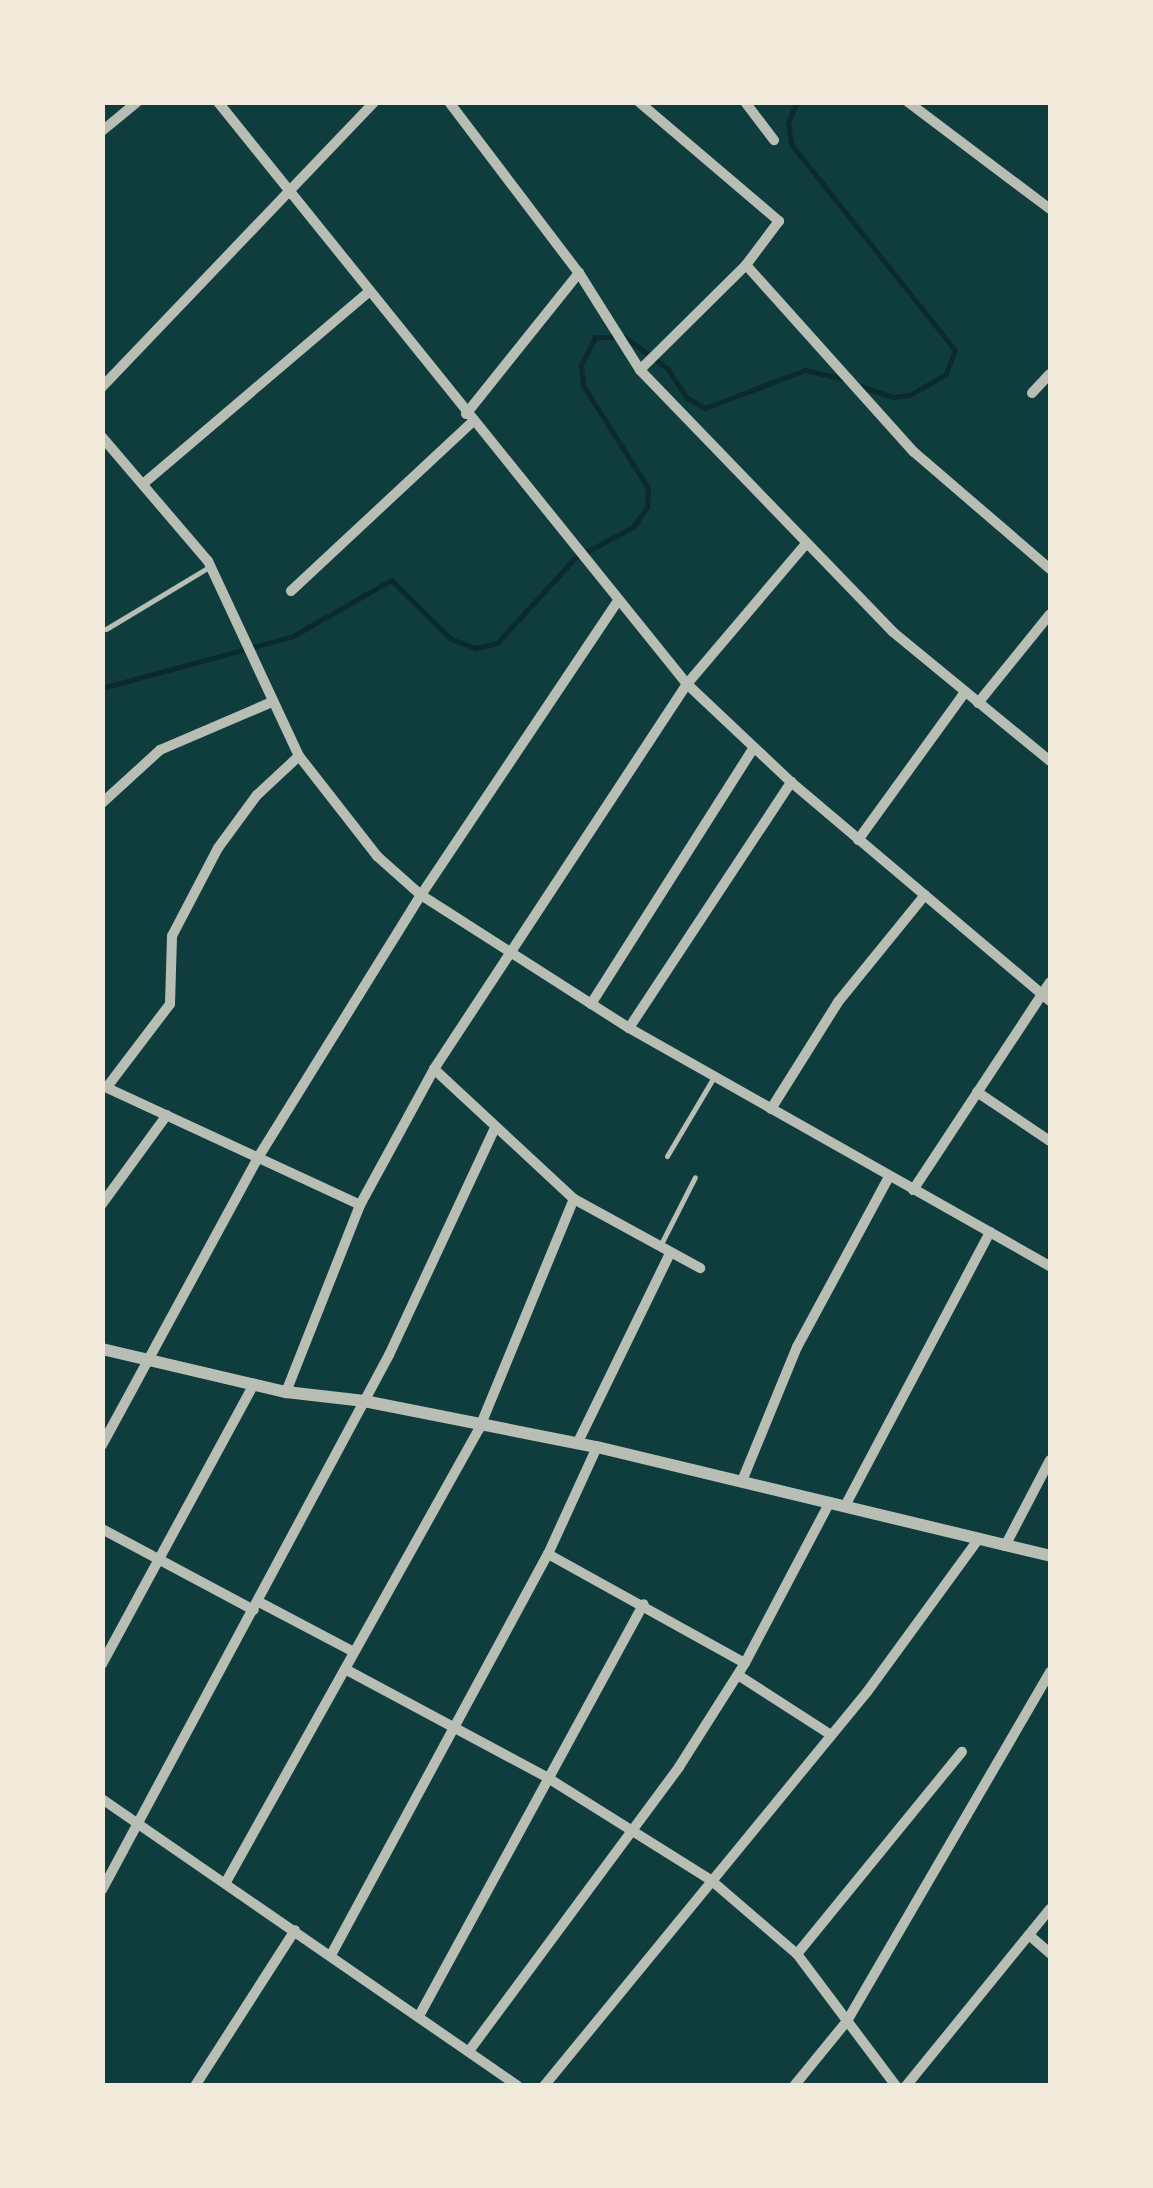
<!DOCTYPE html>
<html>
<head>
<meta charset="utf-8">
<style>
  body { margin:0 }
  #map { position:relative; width:1153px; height:2188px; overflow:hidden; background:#0f3d3e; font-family:"Titillium Web",sans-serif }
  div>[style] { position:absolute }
  .stream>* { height:5px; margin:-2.5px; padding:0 2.5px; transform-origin:2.5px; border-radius:2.5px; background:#0a2a2b }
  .service>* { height:5px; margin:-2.5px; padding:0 2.5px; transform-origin:2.5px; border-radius:2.5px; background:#b8beb3 }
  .minor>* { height:10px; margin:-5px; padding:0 5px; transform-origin:5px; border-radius:5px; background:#b8beb3 }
  .tertiary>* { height:12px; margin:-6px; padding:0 6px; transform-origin:6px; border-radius:6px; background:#b8beb3 }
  span { translate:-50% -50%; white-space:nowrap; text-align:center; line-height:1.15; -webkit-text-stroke:8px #f1e9da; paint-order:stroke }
  .frame { position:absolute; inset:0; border:105px solid #f1e9da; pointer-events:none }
</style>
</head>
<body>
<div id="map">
  <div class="stream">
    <i style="left:797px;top:102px;width:22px;rotate:114deg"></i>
    <i style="left:788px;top:122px;width:22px;rotate:82deg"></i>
    <i style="left:791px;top:144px;width:263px;rotate:51.5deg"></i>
    <i style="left:955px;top:350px;width:26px;rotate:111deg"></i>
    <i style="left:946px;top:374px;width:42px;rotate:149.7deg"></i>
    <i style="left:910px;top:395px;width:17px;rotate:173deg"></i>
    <i style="left:893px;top:397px;width:38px;rotate:-162deg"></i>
    <i style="left:102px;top:688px;width:198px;rotate:-15.2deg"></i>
    <i style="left:293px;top:636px;width:113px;rotate:-29.7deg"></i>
    <i style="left:391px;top:580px;width:84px;rotate:44.5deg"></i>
    <i style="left:451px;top:639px;width:27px;rotate:20deg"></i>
    <i style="left:476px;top:648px;width:22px;rotate:-13deg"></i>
    <i style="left:497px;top:643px;width:115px;rotate:-47.5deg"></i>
    <i style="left:575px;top:558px;width:66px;rotate:-28.1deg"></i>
    <i style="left:633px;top:527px;width:24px;rotate:-55deg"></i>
    <i style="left:647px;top:507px;width:19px;rotate:-87deg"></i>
    <i style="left:648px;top:488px;width:122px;rotate:-122.3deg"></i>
    <i style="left:583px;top:385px;width:20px;rotate:-96deg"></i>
    <i style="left:581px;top:365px;width:31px;rotate:-63deg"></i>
    <i style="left:595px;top:337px;width:30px"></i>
    <i style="left:625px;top:337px;width:54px;rotate:36.7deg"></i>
    <i style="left:668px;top:369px;width:35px;rotate:57deg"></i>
    <i style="left:687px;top:398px;width:21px;rotate:29deg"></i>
    <i style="left:705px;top:408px;width:107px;rotate:-20.8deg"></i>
    <i style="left:805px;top:370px;width:39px;rotate:13deg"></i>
  </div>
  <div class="service">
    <i style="left:106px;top:629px;width:120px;rotate:-31deg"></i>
    <i style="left:667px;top:1156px;width:92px;rotate:-59.3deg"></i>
    <i style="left:660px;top:1246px;width:77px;rotate:-63.1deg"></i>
  </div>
  <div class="minor">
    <i style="left:218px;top:102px;width:747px;rotate:51.14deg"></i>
    <i style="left:687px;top:684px;width:143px;rotate:43.3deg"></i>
    <i style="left:791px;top:782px;width:339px;rotate:40.2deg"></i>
    <i style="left:449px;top:102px;width:215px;rotate:52.8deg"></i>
    <i style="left:579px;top:273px;width:115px;rotate:57.8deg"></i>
    <i style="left:640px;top:370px;width:364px;rotate:46deg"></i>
    <i style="left:893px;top:632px;width:203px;rotate:39.4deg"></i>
    <i style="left:639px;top:102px;width:184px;rotate:40.4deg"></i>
    <i style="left:779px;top:221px;width:55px;rotate:126.9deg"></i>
    <i style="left:746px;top:265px;width:149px;rotate:135.3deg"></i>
    <i style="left:745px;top:102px;width:48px;rotate:52.7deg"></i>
    <i style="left:908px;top:102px;width:178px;rotate:37deg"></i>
    <i style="left:102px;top:131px;width:45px;rotate:-39.6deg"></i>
    <i style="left:746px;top:265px;width:251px;rotate:48.1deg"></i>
    <i style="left:914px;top:452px;width:179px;rotate:40.7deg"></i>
    <i style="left:102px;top:387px;width:394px;rotate:-46.3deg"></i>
    <i style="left:1032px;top:393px;width:26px;rotate:-47deg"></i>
    <i style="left:466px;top:414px;width:181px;rotate:-51.3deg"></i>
    <i style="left:102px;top:437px;width:163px;rotate:49.5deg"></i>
    <i style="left:208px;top:561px;width:215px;rotate:65deg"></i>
    <i style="left:299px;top:756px;width:127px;rotate:52deg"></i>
    <i style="left:377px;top:856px;width:59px;rotate:41.6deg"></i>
    <i style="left:421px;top:895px;width:247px;rotate:32.6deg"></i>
    <i style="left:629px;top:1028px;width:484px;rotate:29.5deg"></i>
    <i style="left:143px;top:484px;width:298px;rotate:-40.4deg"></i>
    <i style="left:291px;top:591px;width:248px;rotate:-43deg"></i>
    <i style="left:978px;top:703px;width:114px;rotate:-51deg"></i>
    <i style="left:102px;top:803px;width:79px;rotate:-42.4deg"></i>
    <i style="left:160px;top:750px;width:122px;rotate:-23.2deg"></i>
    <i style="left:858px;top:840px;width:183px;rotate:-54.1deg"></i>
    <i style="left:591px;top:1004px;width:304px;rotate:-57.6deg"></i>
    <i style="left:629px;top:1028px;width:295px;rotate:-56.6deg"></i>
    <i style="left:434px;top:1069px;width:191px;rotate:42.9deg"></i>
    <i style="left:574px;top:1199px;width:144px;rotate:28.7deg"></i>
    <i style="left:103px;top:1086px;width:283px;rotate:24.8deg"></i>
    <i style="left:107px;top:1087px;width:104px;rotate:-52.8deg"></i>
    <i style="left:170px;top:1004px;width:68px;rotate:-88.3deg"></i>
    <i style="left:172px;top:936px;width:99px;rotate:-62.4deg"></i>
    <i style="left:218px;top:848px;width:66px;rotate:-53.7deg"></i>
    <i style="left:257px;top:795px;width:57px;rotate:-42.9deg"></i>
    <i style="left:977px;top:1092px;width:88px;rotate:33.9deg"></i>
    <i style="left:771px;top:1109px;width:126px;rotate:-57.9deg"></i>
    <i style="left:838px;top:1002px;width:138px;rotate:-50.9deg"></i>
    <i style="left:913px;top:1190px;width:249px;rotate:-56.6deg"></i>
    <i style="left:102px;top:1204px;width:110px;rotate:-53.9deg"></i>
    <i style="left:286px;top:1392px;width:201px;rotate:-68.4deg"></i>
    <i style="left:360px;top:1205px;width:155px;rotate:-61.4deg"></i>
    <i style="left:434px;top:1069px;width:461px;rotate:-56.7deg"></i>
    <i style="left:687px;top:684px;width:182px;rotate:-49.7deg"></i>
    <i style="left:577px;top:1444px;width:210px;rotate:-64deg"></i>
    <i style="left:102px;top:1445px;width:329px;rotate:-61.5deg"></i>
    <i style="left:259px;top:1156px;width:307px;rotate:-58.2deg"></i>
    <i style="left:421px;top:895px;width:354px;rotate:-56.2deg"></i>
    <i style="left:742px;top:1481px;width:145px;rotate:-67.7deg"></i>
    <i style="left:797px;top:1347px;width:193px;rotate:-61.6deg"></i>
    <i style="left:845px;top:1506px;width:310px;rotate:-62.1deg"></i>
    <i style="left:102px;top:1529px;width:172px;rotate:28.1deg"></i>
    <i style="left:1005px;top:1546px;width:97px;rotate:-62.4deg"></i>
    <i style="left:548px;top:1554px;width:225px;rotate:29deg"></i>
    <i style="left:745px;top:1663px;width:182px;rotate:-62.2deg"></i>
    <i style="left:259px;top:1602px;width:107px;rotate:27.8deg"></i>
    <i style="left:102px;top:1664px;width:319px;rotate:-61.5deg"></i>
    <i style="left:345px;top:1669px;width:230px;rotate:28.2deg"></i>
    <i style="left:548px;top:1778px;width:194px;rotate:32.1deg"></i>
    <i style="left:712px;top:1881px;width:112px;rotate:40.7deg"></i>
    <i style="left:797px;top:1954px;width:165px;rotate:53.1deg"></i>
    <i style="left:738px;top:1675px;width:111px;rotate:32.8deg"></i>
    <i style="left:102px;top:1799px;width:505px;rotate:34.6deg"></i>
    <i style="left:226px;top:1882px;width:519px;rotate:-60.82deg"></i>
    <i style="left:479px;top:1429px;width:249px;rotate:-67.6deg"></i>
    <i style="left:102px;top:1890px;width:607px;rotate:-61.79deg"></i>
    <i style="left:389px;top:1355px;width:251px;rotate:-65deg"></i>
    <i style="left:1029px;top:1935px;width:28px;rotate:41deg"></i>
    <i style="left:797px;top:1954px;width:261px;rotate:-50.8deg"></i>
    <i style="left:331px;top:1955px;width:456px;rotate:-61.6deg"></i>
    <i style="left:548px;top:1554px;width:118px;rotate:-65.4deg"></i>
    <i style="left:419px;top:2016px;width:469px;rotate:-61.4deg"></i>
    <i style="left:469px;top:2051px;width:353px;rotate:-53.5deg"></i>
    <i style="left:679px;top:1767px;width:123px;rotate:-57.6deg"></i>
    <i style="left:195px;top:2086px;width:185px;rotate:-57.3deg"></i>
    <i style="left:544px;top:2086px;width:509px;rotate:-50.66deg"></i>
    <i style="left:867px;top:1692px;width:187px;rotate:-53.9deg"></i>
    <i style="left:794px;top:2086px;width:84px;rotate:-50.8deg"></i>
    <i style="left:847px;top:2021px;width:404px;rotate:-59.8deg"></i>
    <i style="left:906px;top:2086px;width:228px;rotate:-50.9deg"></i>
  </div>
  <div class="tertiary">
    <i style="left:102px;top:1349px;width:189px;rotate:13.2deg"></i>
    <i style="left:286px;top:1392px;width:79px;rotate:6.6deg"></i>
    <i style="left:364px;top:1401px;width:237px;rotate:11.2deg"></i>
    <i style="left:597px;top:1447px;width:466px;rotate:13.5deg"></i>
  </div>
  <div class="frame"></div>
</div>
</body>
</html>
